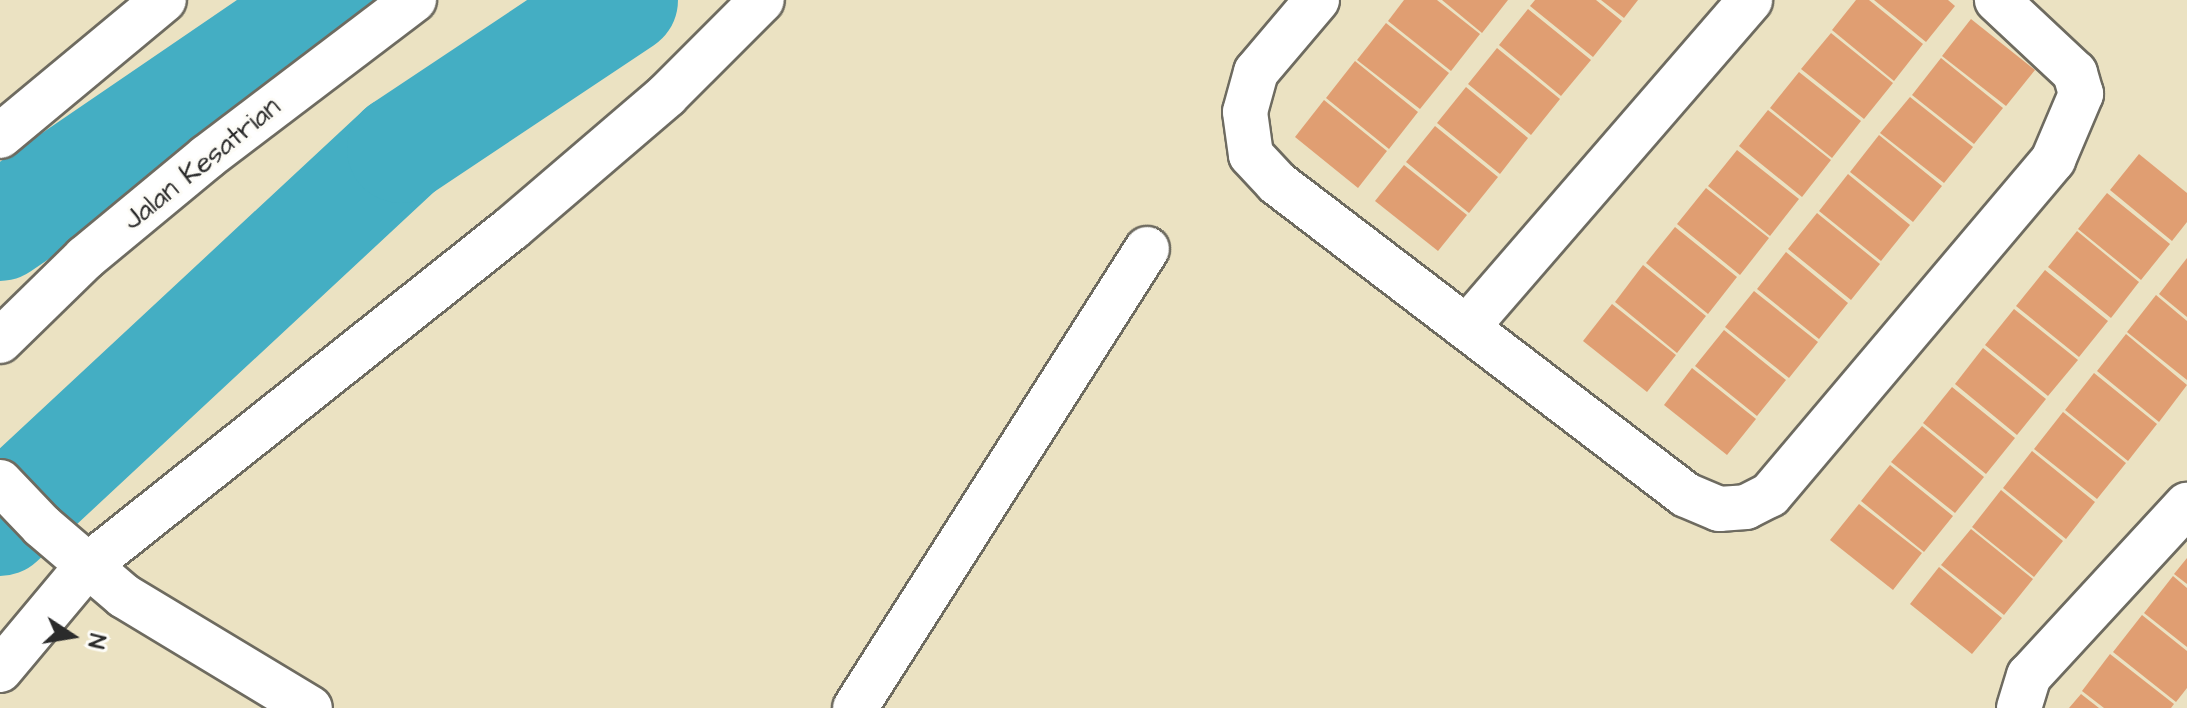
<!DOCTYPE html>
<html>
<head>
<meta charset="utf-8">
<style>
  body { margin:0 }
  #map { position:relative; width:2187px; height:708px; overflow:hidden; background:#ebe2c2; font-family:"Architects Daughter",sans-serif }
  div>[style] { position:absolute }
  .river>* { height:108px; margin:-54px; padding:0 54px; transform-origin:54px; border-radius:54px; background:#44aec3 }
  .building>* { inset:0; background:#e09e72 }
  .roads { filter:drop-shadow(2px 0 #6e6b60) drop-shadow(-2px 0 #6e6b60) drop-shadow(0 2px #6e6b60) drop-shadow(0 -2px #6e6b60) }
  .minor>* { height:44px; margin:-22px; padding:0 22px; transform-origin:22px; border-radius:22px; background:#fff }
  span { translate:-50% -50%; white-space:nowrap; text-align:center; line-height:1.15; -webkit-text-stroke:6px #fdfcf7; paint-order:stroke }
  .street-label { font-size:28px; color:#2b2b2b }
  .north { position:absolute; left:32px; top:596px; width:80px; height:80px; -webkit-text-stroke:6px #fdfcf7; paint-order:stroke; rotate:102deg; font-size:22px; font-weight:700; line-height:32px; text-align:center; color:#2b2b2b }
  .north::after { content:''; display:block; margin:auto; width:28px; height:36px; background:#2b2b2b; clip-path:polygon(50% 0,100% 100%,50% 72%,0 100%) }
</style>
</head>
<body>
<div id="map">
  <div class="river">
    <i style="left:0;top:227px;width:403px;rotate:-34.3deg"></i>
    <i style="left:0;top:522px;width:548px;rotate:-42.93deg"></i>
    <i style="left:401px;top:149px;width:268px;rotate:-33.7deg"></i>
  </div>
  <div class="building">
    <i style="clip-path:polygon(1404px 0,1437px 0,1480px 34px,1451px 71px,1388px 21px)"></i>
    <i style="clip-path:polygon(1442px 0,1508px 0,1482px 33px)"></i>
    <i style="clip-path:polygon(1535px 0,1596px 0,1622px 21px,1593px 57px,1530px 6px)"></i>
    <i style="clip-path:polygon(1601px 0,1638px 0,1624px 18px)"></i>
    <i style="clip-path:polygon(1856px 0,1869px 0,1923px 44px,1894px 81px,1832px 30px)"></i>
    <i style="clip-path:polygon(1874px 0,1948px 0,1955px 6px,1926px 42px)"></i>
    <i style="clip-path:polygon(1528px 9px,1591px 60px,1561px 96px,1499px 45px)"></i>
    <i style="clip-path:polygon(1971px 19px,2035px 70px,2006px 106px,1942px 56px)"></i>
    <i style="clip-path:polygon(1386px 23px,1449px 73px,1420px 109px,1357px 60px)"></i>
    <i style="clip-path:polygon(1831px 33px,1893px 83px,1864px 119px,1801px 69px)"></i>
    <i style="clip-path:polygon(1497px 48px,1560px 99px,1531px 135px,1468px 84px)"></i>
    <i style="clip-path:polygon(1941px 58px,2003px 108px,1974px 144px,1912px 95px)"></i>
    <i style="clip-path:polygon(1355px 61px,1418px 112px,1389px 149px,1326px 98px)"></i>
    <i style="clip-path:polygon(1799px 72px,1861px 121px,1832px 158px,1770px 108px)"></i>
    <i style="clip-path:polygon(1466px 87px,1528px 138px,1500px 174px,1437px 123px)"></i>
    <i style="clip-path:polygon(1910px 97px,1973px 147px,1944px 183px,1880px 133px)"></i>
    <i style="clip-path:polygon(1324px 100px,1387px 151px,1358px 188px,1295px 137px)"></i>
    <i style="clip-path:polygon(1768px 110px,1831px 160px,1802px 197px,1739px 146px)"></i>
    <i style="clip-path:polygon(1435px 126px,1498px 177px,1469px 213px,1406px 162px)"></i>
    <i style="clip-path:polygon(1879px 135px,1942px 186px,1913px 222px,1850px 172px)"></i>
    <i style="clip-path:polygon(1737px 150px,1799px 199px,1770px 236px,1708px 186px)"></i>
    <i style="clip-path:polygon(2139px 154px,2187px 193px,2187px 222px,2172px 241px,2110px 190px)"></i>
    <i style="clip-path:polygon(1404px 165px,1467px 215px,1438px 251px,1375px 201px)"></i>
    <i style="clip-path:polygon(1848px 174px,1910px 225px,1881px 261px,1819px 211px)"></i>
    <i style="clip-path:polygon(1706px 188px,1769px 238px,1740px 275px,1677px 224px)"></i>
    <i style="clip-path:polygon(2107px 193px,2170px 244px,2141px 280px,2078px 229px)"></i>
    <i style="clip-path:polygon(1817px 213px,1880px 264px,1851px 300px,1788px 249px)"></i>
    <i style="clip-path:polygon(1675px 227px,1737px 277px,1708px 314px,1646px 263px)"></i>
    <i style="clip-path:polygon(2077px 231px,2139px 282px,2111px 318px,2048px 267px)"></i>
    <i style="clip-path:polygon(1786px 252px,1848px 303px,1819px 339px,1757px 289px)"></i>
    <i style="clip-path:polygon(2187px 258px,2187px 317px,2159px 294px)"></i>
    <i style="clip-path:polygon(1643px 265px,1706px 316px,1677px 353px,1615px 302px)"></i>
    <i style="clip-path:polygon(2045px 270px,2108px 321px,2079px 357px,2016px 306px)"></i>
    <i style="clip-path:polygon(1754px 291px,1818px 342px,1789px 378px,1725px 327px)"></i>
    <i style="clip-path:polygon(2156px 295px,2187px 321px,2187px 380px,2127px 332px)"></i>
    <i style="clip-path:polygon(1612px 304px,1676px 355px,1647px 392px,1583px 341px)"></i>
    <i style="clip-path:polygon(2014px 309px,2078px 360px,2048px 396px,1985px 345px)"></i>
    <i style="clip-path:polygon(1724px 330px,1786px 380px,1757px 416px,1695px 366px)"></i>
    <i style="clip-path:polygon(2126px 334px,2187px 385px,2159px 422px,2097px 371px)"></i>
    <i style="clip-path:polygon(1983px 348px,2046px 399px,2017px 435px,1955px 384px)"></i>
    <i style="clip-path:polygon(1692px 368px,1756px 419px,1727px 455px,1664px 405px)"></i>
    <i style="clip-path:polygon(2094px 373px,2157px 424px,2128px 461px,2065px 410px)"></i>
    <i style="clip-path:polygon(1952px 387px,2015px 438px,1986px 474px,1923px 423px)"></i>
    <i style="clip-path:polygon(2063px 412px,2126px 463px,2097px 499px,2034px 449px)"></i>
    <i style="clip-path:polygon(1922px 426px,1984px 477px,1955px 513px,1891px 462px)"></i>
    <i style="clip-path:polygon(2032px 451px,2095px 502px,2066px 539px,2003px 488px)"></i>
    <i style="clip-path:polygon(1890px 465px,1953px 516px,1924px 552px,1861px 501px)"></i>
    <i style="clip-path:polygon(2001px 490px,2063px 541px,2034px 577px,1972px 527px)"></i>
    <i style="clip-path:polygon(1859px 504px,1922px 553px,1893px 590px,1830px 540px)"></i>
    <i style="clip-path:polygon(1971px 529px,2033px 579px,2004px 615px,1941px 565px)"></i>
    <i style="clip-path:polygon(2187px 558px,2187px 584px,2174px 574px)"></i>
    <i style="clip-path:polygon(1939px 567px,2002px 618px,1972px 654px,1910px 604px)"></i>
    <i style="clip-path:polygon(2173px 576px,2187px 588px,2187px 647px,2144px 613px)"></i>
    <i style="clip-path:polygon(2142px 615px,2187px 651px,2187px 688px,2176px 702px,2113px 652px)"></i>
    <i style="clip-path:polygon(2110px 654px,2174px 704px,2171px 708px,2104px 708px,2082px 691px)"></i>
    <i style="clip-path:polygon(2081px 694px,2099px 708px,2069px 708px)"></i>
  </div>
  <div class="roads">
    <div class="minor">
      <i style="left:1317px;top:0;width:94px;rotate:130.3deg"></i>
      <i style="left:1256px;top:72px;width:41px;rotate:105.4deg"></i>
      <i style="left:1245px;top:112px;width:43px;rotate:82.1deg"></i>
      <i style="left:1251px;top:155px;width:38px;rotate:47deg"></i>
      <i style="left:1277px;top:183px;width:514px;rotate:37.34deg"></i>
      <i style="left:1686px;top:495px;width:36px;rotate:23deg"></i>
      <i style="left:1719px;top:509px;width:27px;rotate:-4deg"></i>
      <i style="left:1746px;top:507px;width:27px;rotate:-27deg"></i>
      <i style="left:1770px;top:495px;width:439px;rotate:-49.8deg"></i>
      <i style="left:2053px;top:160px;width:72px;rotate:-67deg"></i>
      <i style="left:2081px;top:94px;width:22px;rotate:-106deg"></i>
      <i style="left:2075px;top:73px;width:107px;rotate:-136.9deg"></i>
      <i style="left:0;top:136px;width:213px;rotate:-39.7deg"></i>
      <i style="left:1468px;top:326px;width:431px;rotate:-49.1deg"></i>
      <i style="left:0;top:341px;width:119px;rotate:-44.3deg"></i>
      <i style="left:85px;top:258px;width:158px;rotate:-39.6deg"></i>
      <i style="left:207px;top:157px;width:260px;rotate:-37.2deg"></i>
      <i style="left:0;top:482px;width:61px;rotate:46.3deg"></i>
      <i style="left:42px;top:526px;width:108px;rotate:40.5deg"></i>
      <i style="left:124px;top:596px;width:217px;rotate:31.1deg"></i>
      <i style="left:0;top:670px;width:136px;rotate:-50.1deg"></i>
      <i style="left:87px;top:566px;width:543px;rotate:-38.5deg"></i>
      <i style="left:512px;top:228px;width:204px;rotate:-40.6deg"></i>
      <i style="left:667px;top:95px;width:134px;rotate:-45deg"></i>
      <i style="left:855px;top:708px;width:544px;rotate:-57.54deg"></i>
      <i style="left:2019px;top:708px;width:34px;rotate:-73deg"></i>
      <i style="left:2029px;top:676px;width:233px;rotate:-47.3deg"></i>
    </div>
  </div>
  <div class="street-label">
    <span style="left:202px;top:164px;rotate:-39deg">Jalan Kesatrian</span>
  </div>
  <div class="north">N</div>
</div>
</body>
</html>
